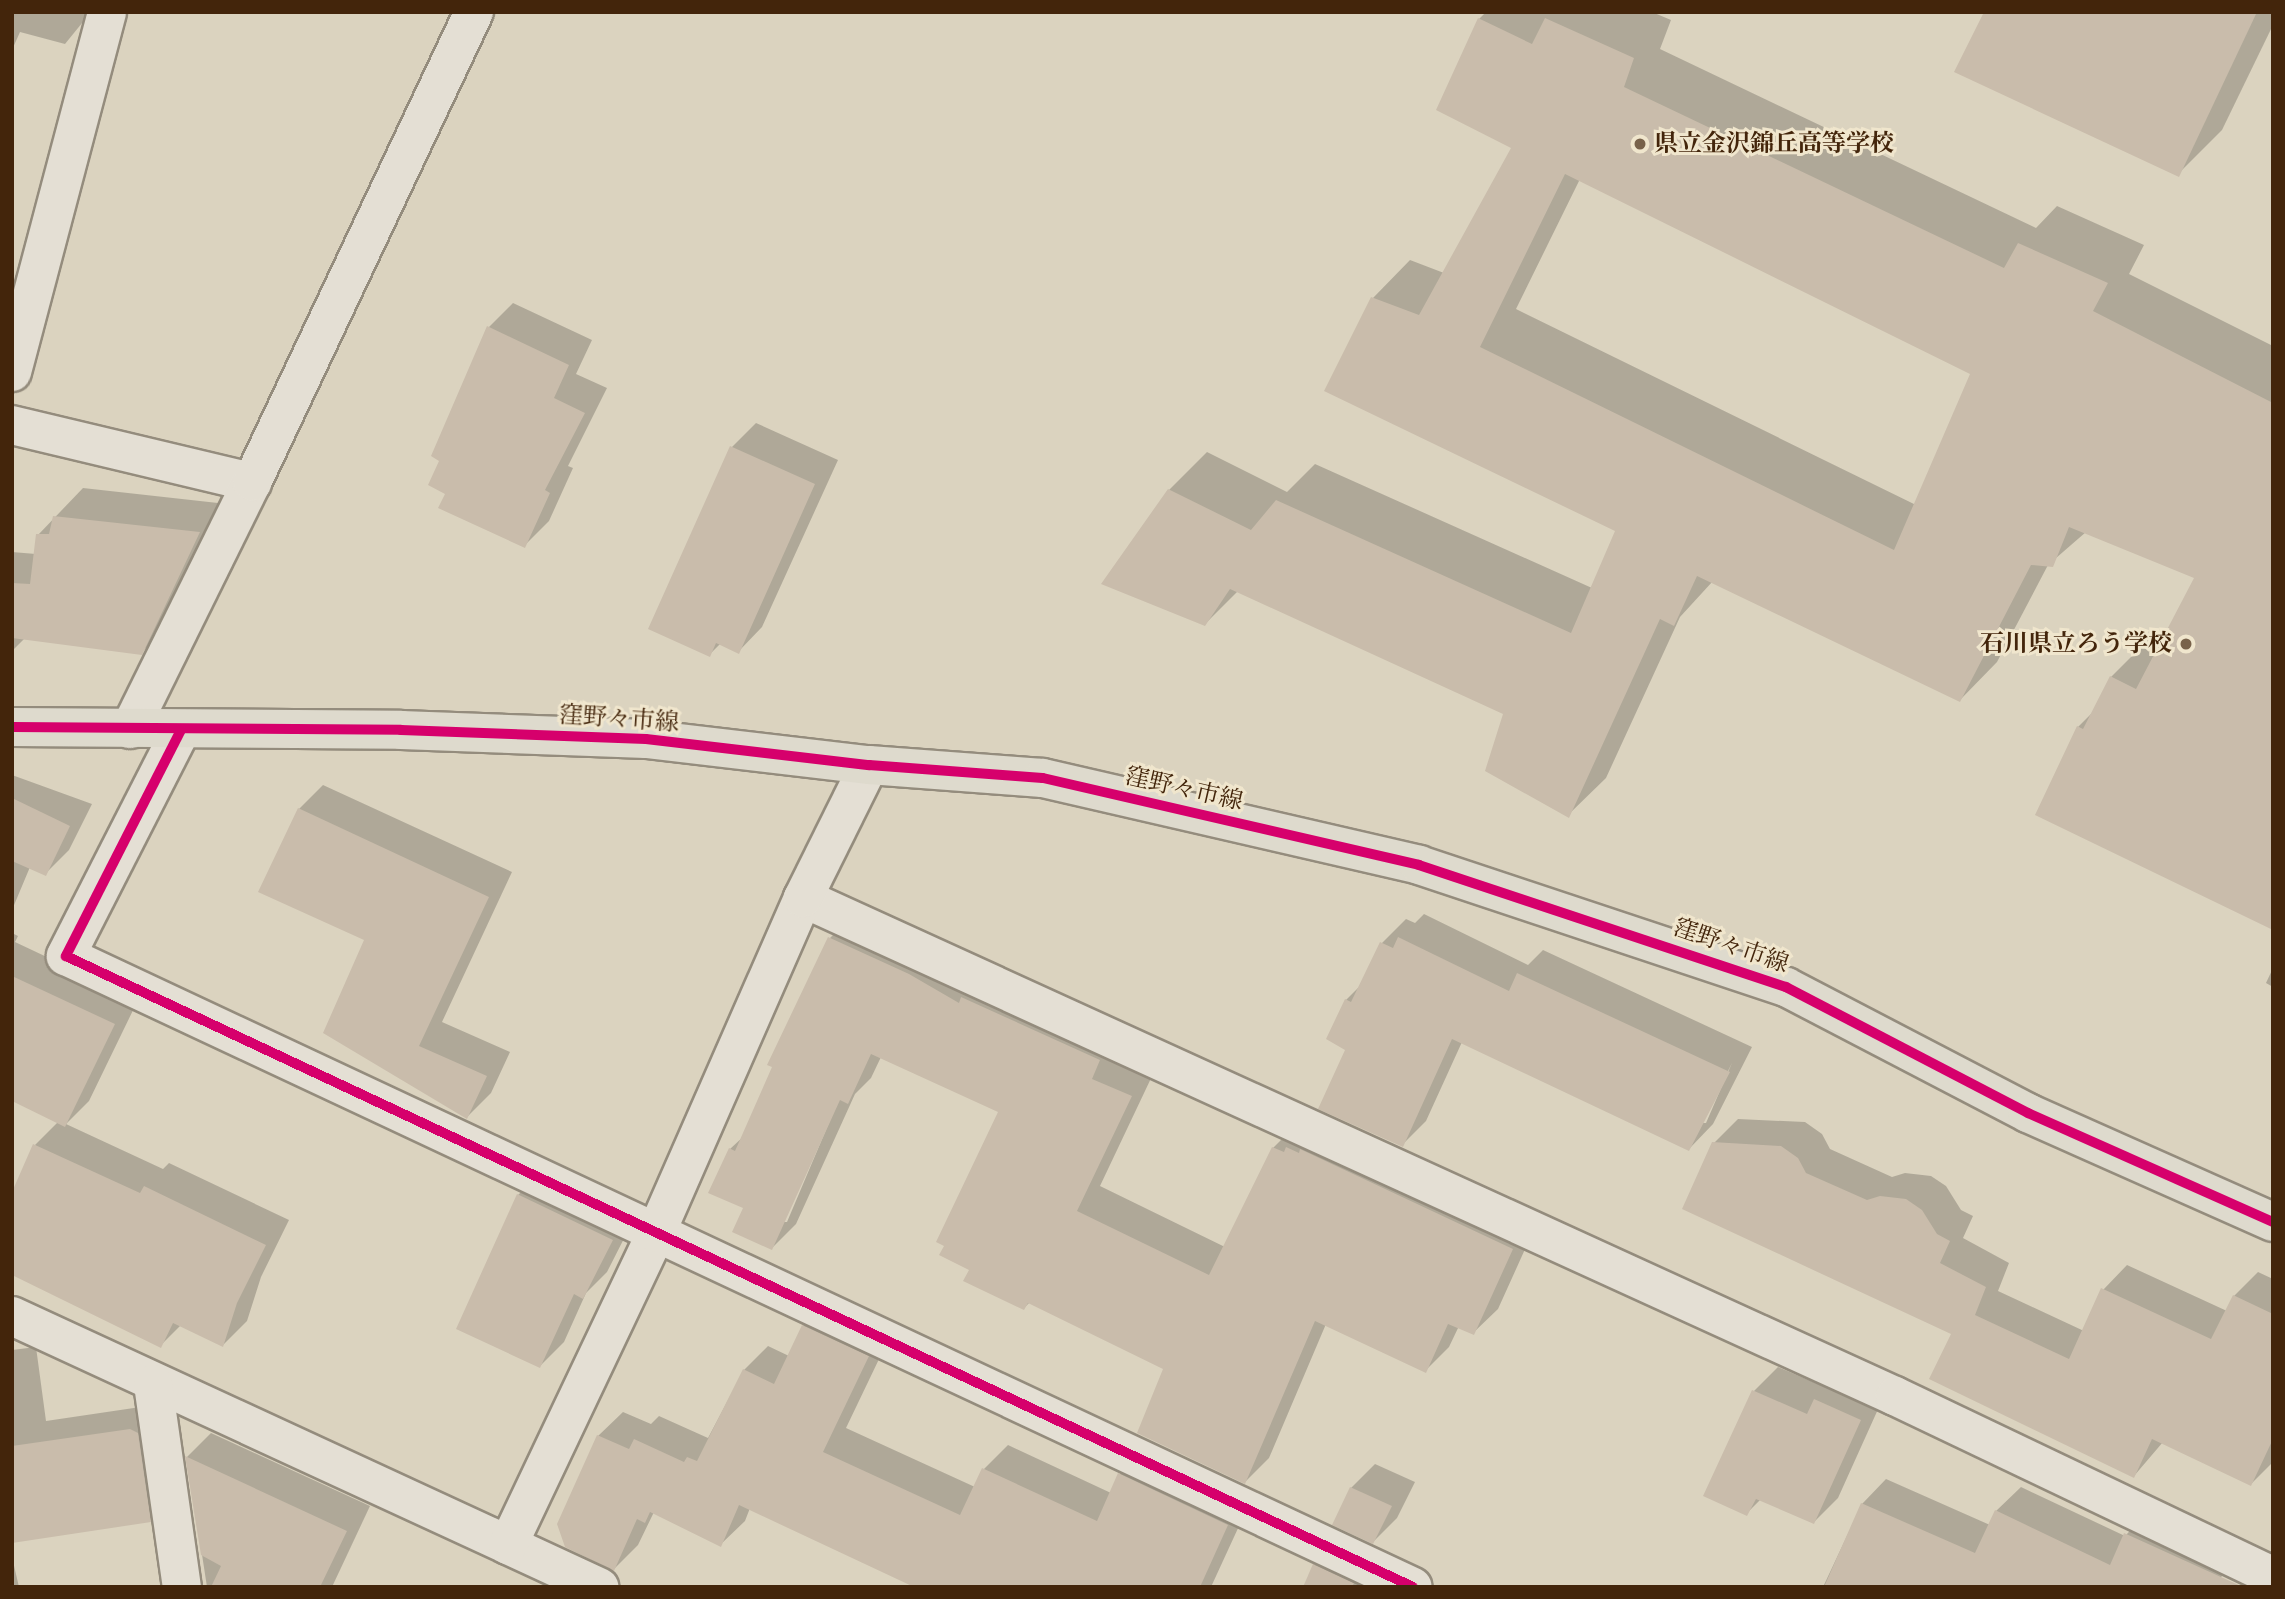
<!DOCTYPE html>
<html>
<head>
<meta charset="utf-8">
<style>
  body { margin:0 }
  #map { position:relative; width:2285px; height:1599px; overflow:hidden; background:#dbd3bf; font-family:Alegreya,"Noto Serif JP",serif }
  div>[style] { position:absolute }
  .shadow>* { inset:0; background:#0003 }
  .building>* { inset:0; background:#c9bcab }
  .roads { filter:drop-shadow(2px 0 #948c7d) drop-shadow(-2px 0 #948c7d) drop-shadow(0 2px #948c7d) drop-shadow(0 -2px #948c7d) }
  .minor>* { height:38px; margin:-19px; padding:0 19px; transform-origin:19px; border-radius:19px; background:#e4dfd4 }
  .major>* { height:38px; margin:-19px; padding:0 19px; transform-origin:19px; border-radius:19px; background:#dedacd }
  .cycleway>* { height:10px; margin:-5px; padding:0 5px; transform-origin:5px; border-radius:5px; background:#d6006c }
  .dots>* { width:19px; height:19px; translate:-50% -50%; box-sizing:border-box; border:4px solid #f0e6cd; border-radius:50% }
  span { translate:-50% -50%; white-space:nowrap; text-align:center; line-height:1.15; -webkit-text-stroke:6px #f0e6cd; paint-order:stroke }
  .poi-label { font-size:24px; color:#43250b; font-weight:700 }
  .left { translate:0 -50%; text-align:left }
  .right { translate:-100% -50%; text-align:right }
  .street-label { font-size:24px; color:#43250b }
  .frame { position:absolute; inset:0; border:14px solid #43250b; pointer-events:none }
</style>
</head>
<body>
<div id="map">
  <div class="shadow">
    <i style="clip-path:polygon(12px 12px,91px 12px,65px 44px,20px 32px,12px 50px)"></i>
    <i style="clip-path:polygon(evenodd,1486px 12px,1652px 12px,1671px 20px,1660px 49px,2036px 228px,2057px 206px,2144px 245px,2129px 274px,2273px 346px,2273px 928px,2078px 727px,2094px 711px,2111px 677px,2149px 639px,2161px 645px,2196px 578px,2086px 532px,2048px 565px,1997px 662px,1960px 700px,1713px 581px,1680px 617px,1606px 778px,1568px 815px,1506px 713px,1238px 591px,1205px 624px,1169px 490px,1207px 452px,1287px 492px,1315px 464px,1592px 588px,1618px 530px,1373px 298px,1410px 260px,1444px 273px,1514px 147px,1479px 19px,1486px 12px,1580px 179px,1972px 373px,1916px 505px,1516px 309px,1580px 179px)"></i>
    <i style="clip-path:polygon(1985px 12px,2273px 12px,2273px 25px,2222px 130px,2178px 174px)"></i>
    <i style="clip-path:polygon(513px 303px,592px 340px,576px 374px,607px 388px,568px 466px,573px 468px,549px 521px,524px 546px,447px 493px,441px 460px,489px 327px)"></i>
    <i style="clip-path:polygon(756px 423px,838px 460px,762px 627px,738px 652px,721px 643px,710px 654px,732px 447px)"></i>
    <i style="clip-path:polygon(83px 488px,227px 504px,170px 624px,141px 653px,25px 638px,12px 651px,12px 552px,36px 554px,38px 535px)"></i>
    <i style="clip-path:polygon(12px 775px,92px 804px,69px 850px,45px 874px,30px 867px,12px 910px)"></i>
    <i style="clip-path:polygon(323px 785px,512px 872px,442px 1022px,510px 1052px,491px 1093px,467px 1117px,325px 1033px,366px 940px,299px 809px)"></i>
    <i style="clip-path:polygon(evenodd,854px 914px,1154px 1072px,1100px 1186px,1225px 1247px,1273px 1148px,1297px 1124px,1536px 1225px,1498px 1309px,1473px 1333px,1459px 1326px,1449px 1347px,1425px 1371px,1326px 1324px,1269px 1458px,1245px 1482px,1165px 1368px,1030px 1302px,1024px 1308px,1000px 1111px,881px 1057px,871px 1078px,855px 1094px,796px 1224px,772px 1248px,745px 1207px,730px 1149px,744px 1136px,830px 938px,854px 914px,842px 1092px,787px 1222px,783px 1222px,842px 1092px)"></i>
    <i style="clip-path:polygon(evenodd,1424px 914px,1528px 965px,1543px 950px,1752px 1047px,1713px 1124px,1689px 1149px,1462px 1042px,1426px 1121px,1402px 1145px,1348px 1049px,1346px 1000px,1362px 984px,1382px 943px,1406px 919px,1415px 923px,1424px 914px,1732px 1063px,1706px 1123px,1702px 1123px,1732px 1063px)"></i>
    <i style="clip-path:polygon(12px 933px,18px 936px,15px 942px,138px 1000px,89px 1101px,66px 1124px,163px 1169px,169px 1163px,289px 1220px,261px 1277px,247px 1321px,223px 1345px,181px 1325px,160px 1346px,35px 1145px,58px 1122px,12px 1063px)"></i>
    <i style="clip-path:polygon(2273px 968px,2273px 987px,2266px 983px)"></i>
    <i style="clip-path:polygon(1738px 1119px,1805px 1122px,1822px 1134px,1830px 1149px,1892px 1177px,1905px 1173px,1931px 1176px,1946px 1186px,1961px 1210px,1973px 1216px,1963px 1238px,2009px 1263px,1998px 1291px,2084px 1331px,2103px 1290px,2127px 1265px,2227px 1311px,2234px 1296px,2258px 1272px,2273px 1279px,2273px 1462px,2251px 1484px,2163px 1442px,2134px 1476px,1714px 1143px)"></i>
    <i style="clip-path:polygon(543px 1171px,636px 1215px,607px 1272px,586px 1293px,564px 1342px,540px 1366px,518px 1195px)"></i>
    <i style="clip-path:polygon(827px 1302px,892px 1332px,846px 1428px,975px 1487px,984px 1469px,1008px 1445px,1111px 1493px,1120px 1474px,1144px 1450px,1251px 1500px,1211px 1587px,918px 1587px,750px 1508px,745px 1521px,720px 1545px,654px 1512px,638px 1545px,614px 1569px,598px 1436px,623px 1412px,651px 1424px,659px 1416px,708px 1438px,744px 1370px,768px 1346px,789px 1356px,803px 1326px)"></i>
    <i style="clip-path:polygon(36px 1347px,46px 1421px,154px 1405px,174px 1496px,150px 1521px,12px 1542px,12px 1350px)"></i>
    <i style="clip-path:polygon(1778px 1367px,1827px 1388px,1839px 1376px,1884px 1396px,1838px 1498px,1814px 1522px,1761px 1499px,1746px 1514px,1754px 1391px)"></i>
    <i style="clip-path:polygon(211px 1433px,370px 1506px,332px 1587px,207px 1587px,187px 1457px)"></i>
    <i style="clip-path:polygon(1375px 1464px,1415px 1482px,1397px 1518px,1373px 1542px,1351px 1488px)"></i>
    <i style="clip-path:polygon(1886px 1479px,1990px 1525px,1996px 1511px,2021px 1487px,2125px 1536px,2150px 1510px,2234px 1548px,2217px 1587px,1823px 1587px,1862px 1504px)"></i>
    <i style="clip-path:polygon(1339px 1541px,1377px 1559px,1363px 1586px,1305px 1587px,1315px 1565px)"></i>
    <i style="clip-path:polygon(12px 1557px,19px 1587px,12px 1587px)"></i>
  </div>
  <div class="building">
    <i style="clip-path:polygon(1984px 12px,2257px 12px,2179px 177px,1954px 72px)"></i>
    <i style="clip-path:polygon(evenodd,1478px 18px,1532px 44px,1545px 18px,1634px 58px,1624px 87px,2004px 268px,2018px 243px,2108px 283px,2093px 311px,2273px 403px,2273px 930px,2035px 815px,2077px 726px,2083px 729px,2110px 676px,2136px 689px,2194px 578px,2069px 527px,2053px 567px,2031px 565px,1960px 702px,1697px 576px,1674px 626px,1660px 619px,1569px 818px,1485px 771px,1503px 714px,1230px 589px,1205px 626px,1101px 584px,1168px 489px,1251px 530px,1276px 500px,1571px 633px,1615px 531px,1324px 391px,1371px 297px,1419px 315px,1511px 148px,1436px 110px,1478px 18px,1565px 174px,1970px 374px,1894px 550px,1480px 347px,1565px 174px)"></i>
    <i style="clip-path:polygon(487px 326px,569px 365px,554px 398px,585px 413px,545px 490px,550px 493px,525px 548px,438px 508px,445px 494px,428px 485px,439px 461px,431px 456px)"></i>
    <i style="clip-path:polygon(730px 446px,815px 484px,739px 654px,716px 643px,710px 657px,648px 629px)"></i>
    <i style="clip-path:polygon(53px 516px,200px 532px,142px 655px,12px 638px,12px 583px,30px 584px,36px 534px,49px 534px)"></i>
    <i style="clip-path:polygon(12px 798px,70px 826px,46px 876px,12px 861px)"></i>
    <i style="clip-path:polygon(298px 808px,489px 897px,419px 1046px,487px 1076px,467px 1119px,323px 1033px,364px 940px,258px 892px)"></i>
    <i style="clip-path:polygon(828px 937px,909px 974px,959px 1003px,961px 997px,1100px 1060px,1092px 1079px,1132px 1096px,1077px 1211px,1209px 1275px,1272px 1147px,1284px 1152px,1286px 1147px,1299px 1153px,1300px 1149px,1513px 1249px,1474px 1335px,1448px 1324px,1426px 1373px,1315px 1321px,1245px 1484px,1137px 1433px,1163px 1369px,1028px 1303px,1024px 1310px,963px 1281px,969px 1270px,939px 1255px,944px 1246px,936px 1242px,998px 1112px,871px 1054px,848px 1104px,840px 1100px,772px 1250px,732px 1232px,743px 1208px,708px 1193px,729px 1148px,735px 1151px,772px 1067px,767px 1065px)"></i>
    <i style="clip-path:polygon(1398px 937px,1509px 991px,1517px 973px,1730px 1072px,1689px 1151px,1452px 1039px,1403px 1147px,1318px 1109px,1345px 1050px,1326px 1039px,1345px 999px,1351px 1002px,1380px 942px,1393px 948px)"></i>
    <i style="clip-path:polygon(12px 976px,115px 1024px,65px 1127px,12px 1101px)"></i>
    <i style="clip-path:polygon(1712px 1142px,1781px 1146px,1798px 1158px,1806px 1173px,1867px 1200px,1880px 1196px,1906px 1199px,1922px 1210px,1937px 1234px,1950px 1241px,1940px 1263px,1986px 1287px,1975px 1315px,2069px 1359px,2101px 1288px,2211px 1339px,2233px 1295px,2273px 1314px,2273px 1439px,2251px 1486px,2152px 1439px,2134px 1478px,1929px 1379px,1951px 1334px,1682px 1209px)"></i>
    <i style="clip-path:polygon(33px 1144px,140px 1193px,144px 1186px,266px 1245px,237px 1303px,223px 1347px,173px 1323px,161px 1348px,12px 1275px,12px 1192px)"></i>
    <i style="clip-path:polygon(517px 1194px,613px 1240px,583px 1299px,574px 1294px,540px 1368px,456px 1329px)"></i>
    <i style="clip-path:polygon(802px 1325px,869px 1356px,823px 1452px,960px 1515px,982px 1468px,1097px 1521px,1118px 1473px,1228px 1525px,1200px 1587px,914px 1587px,739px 1505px,721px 1547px,650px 1512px,645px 1523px,637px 1519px,614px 1571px,565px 1547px,557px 1524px,597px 1435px,629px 1449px,634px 1439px,684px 1462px,687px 1457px,697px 1461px,743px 1369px,774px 1384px)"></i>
    <i style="clip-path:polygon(1752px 1390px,1807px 1414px,1814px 1399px,1861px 1420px,1814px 1524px,1756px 1499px,1747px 1516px,1703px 1496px)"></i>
    <i style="clip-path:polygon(130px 1429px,138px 1433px,151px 1522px,12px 1543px,12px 1446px)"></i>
    <i style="clip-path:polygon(185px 1456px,347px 1531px,320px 1587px,211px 1587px,221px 1566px,201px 1555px)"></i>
    <i style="clip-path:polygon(1350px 1487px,1392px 1506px,1373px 1544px,1332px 1525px)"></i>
    <i style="clip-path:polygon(1861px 1503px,1975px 1553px,1995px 1510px,2110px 1565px,2124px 1533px,2243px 1587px,1824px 1587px)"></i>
    <i style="clip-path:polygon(1313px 1564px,1354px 1583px,1352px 1587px,1303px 1587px)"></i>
  </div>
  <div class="roads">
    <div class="minor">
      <i style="left:12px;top:372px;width:372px;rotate:-75.2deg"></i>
      <i style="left:12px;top:425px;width:247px;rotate:13.4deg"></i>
      <i style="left:130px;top:729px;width:275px;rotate:-63.7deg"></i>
      <i style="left:252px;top:482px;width:520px;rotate:-64.72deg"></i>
      <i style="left:181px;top:730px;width:254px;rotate:117deg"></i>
      <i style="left:66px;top:956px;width:1487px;rotate:25.1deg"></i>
      <i style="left:803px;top:898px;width:1200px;rotate:24.52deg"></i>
      <i style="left:1895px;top:1396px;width:419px;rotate:25.5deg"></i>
      <i style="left:12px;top:1316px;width:647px;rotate:24.78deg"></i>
      <i style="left:153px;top:1384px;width:205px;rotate:81.9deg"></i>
      <i style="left:508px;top:1545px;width:345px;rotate:-64.6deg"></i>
      <i style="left:656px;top:1233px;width:366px;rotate:-66.3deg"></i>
      <i style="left:803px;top:898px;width:148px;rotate:-63.6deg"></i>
    </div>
    <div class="major">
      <i style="left:12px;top:727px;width:389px;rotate:0.4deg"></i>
      <i style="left:401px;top:730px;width:245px;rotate:2.1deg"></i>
      <i style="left:646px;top:739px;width:225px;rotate:6.7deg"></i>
      <i style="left:869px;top:765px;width:174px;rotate:4.3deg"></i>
      <i style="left:1043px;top:778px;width:386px;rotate:13deg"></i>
      <i style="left:1419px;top:865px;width:387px;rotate:18.4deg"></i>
      <i style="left:1786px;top:987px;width:273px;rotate:27.5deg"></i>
      <i style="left:2028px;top:1113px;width:268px;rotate:24deg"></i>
    </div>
  </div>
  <div class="cycleway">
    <i style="left:12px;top:727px;width:389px;rotate:0.4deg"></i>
    <i style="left:401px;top:730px;width:245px;rotate:2.1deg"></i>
    <i style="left:646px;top:739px;width:225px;rotate:6.7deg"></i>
    <i style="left:869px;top:765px;width:174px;rotate:4.3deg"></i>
    <i style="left:1043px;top:778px;width:386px;rotate:13deg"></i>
    <i style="left:1419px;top:865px;width:387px;rotate:18.4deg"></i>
    <i style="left:1786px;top:987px;width:273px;rotate:27.5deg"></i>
    <i style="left:2028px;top:1113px;width:268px;rotate:24deg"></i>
    <i style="left:181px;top:730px;width:254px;rotate:117deg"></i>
    <i style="left:66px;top:956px;width:1487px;rotate:25.1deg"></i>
  </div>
  <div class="dots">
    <i style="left:1640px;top:144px;background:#78624a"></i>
    <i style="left:2186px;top:644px;background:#78624a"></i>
  </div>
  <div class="poi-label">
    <span class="left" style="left:1654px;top:144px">県立金沢錦丘高等学校</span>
    <span class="right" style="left:2172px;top:644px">石川県立ろう学校</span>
  </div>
  <div class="street-label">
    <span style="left:619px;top:719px;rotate:4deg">窪野々市線</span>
    <span style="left:1184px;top:789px;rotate:13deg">窪野々市線</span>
    <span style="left:1731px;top:946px;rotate:19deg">窪野々市線</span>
  </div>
  <div class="frame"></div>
</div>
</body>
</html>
